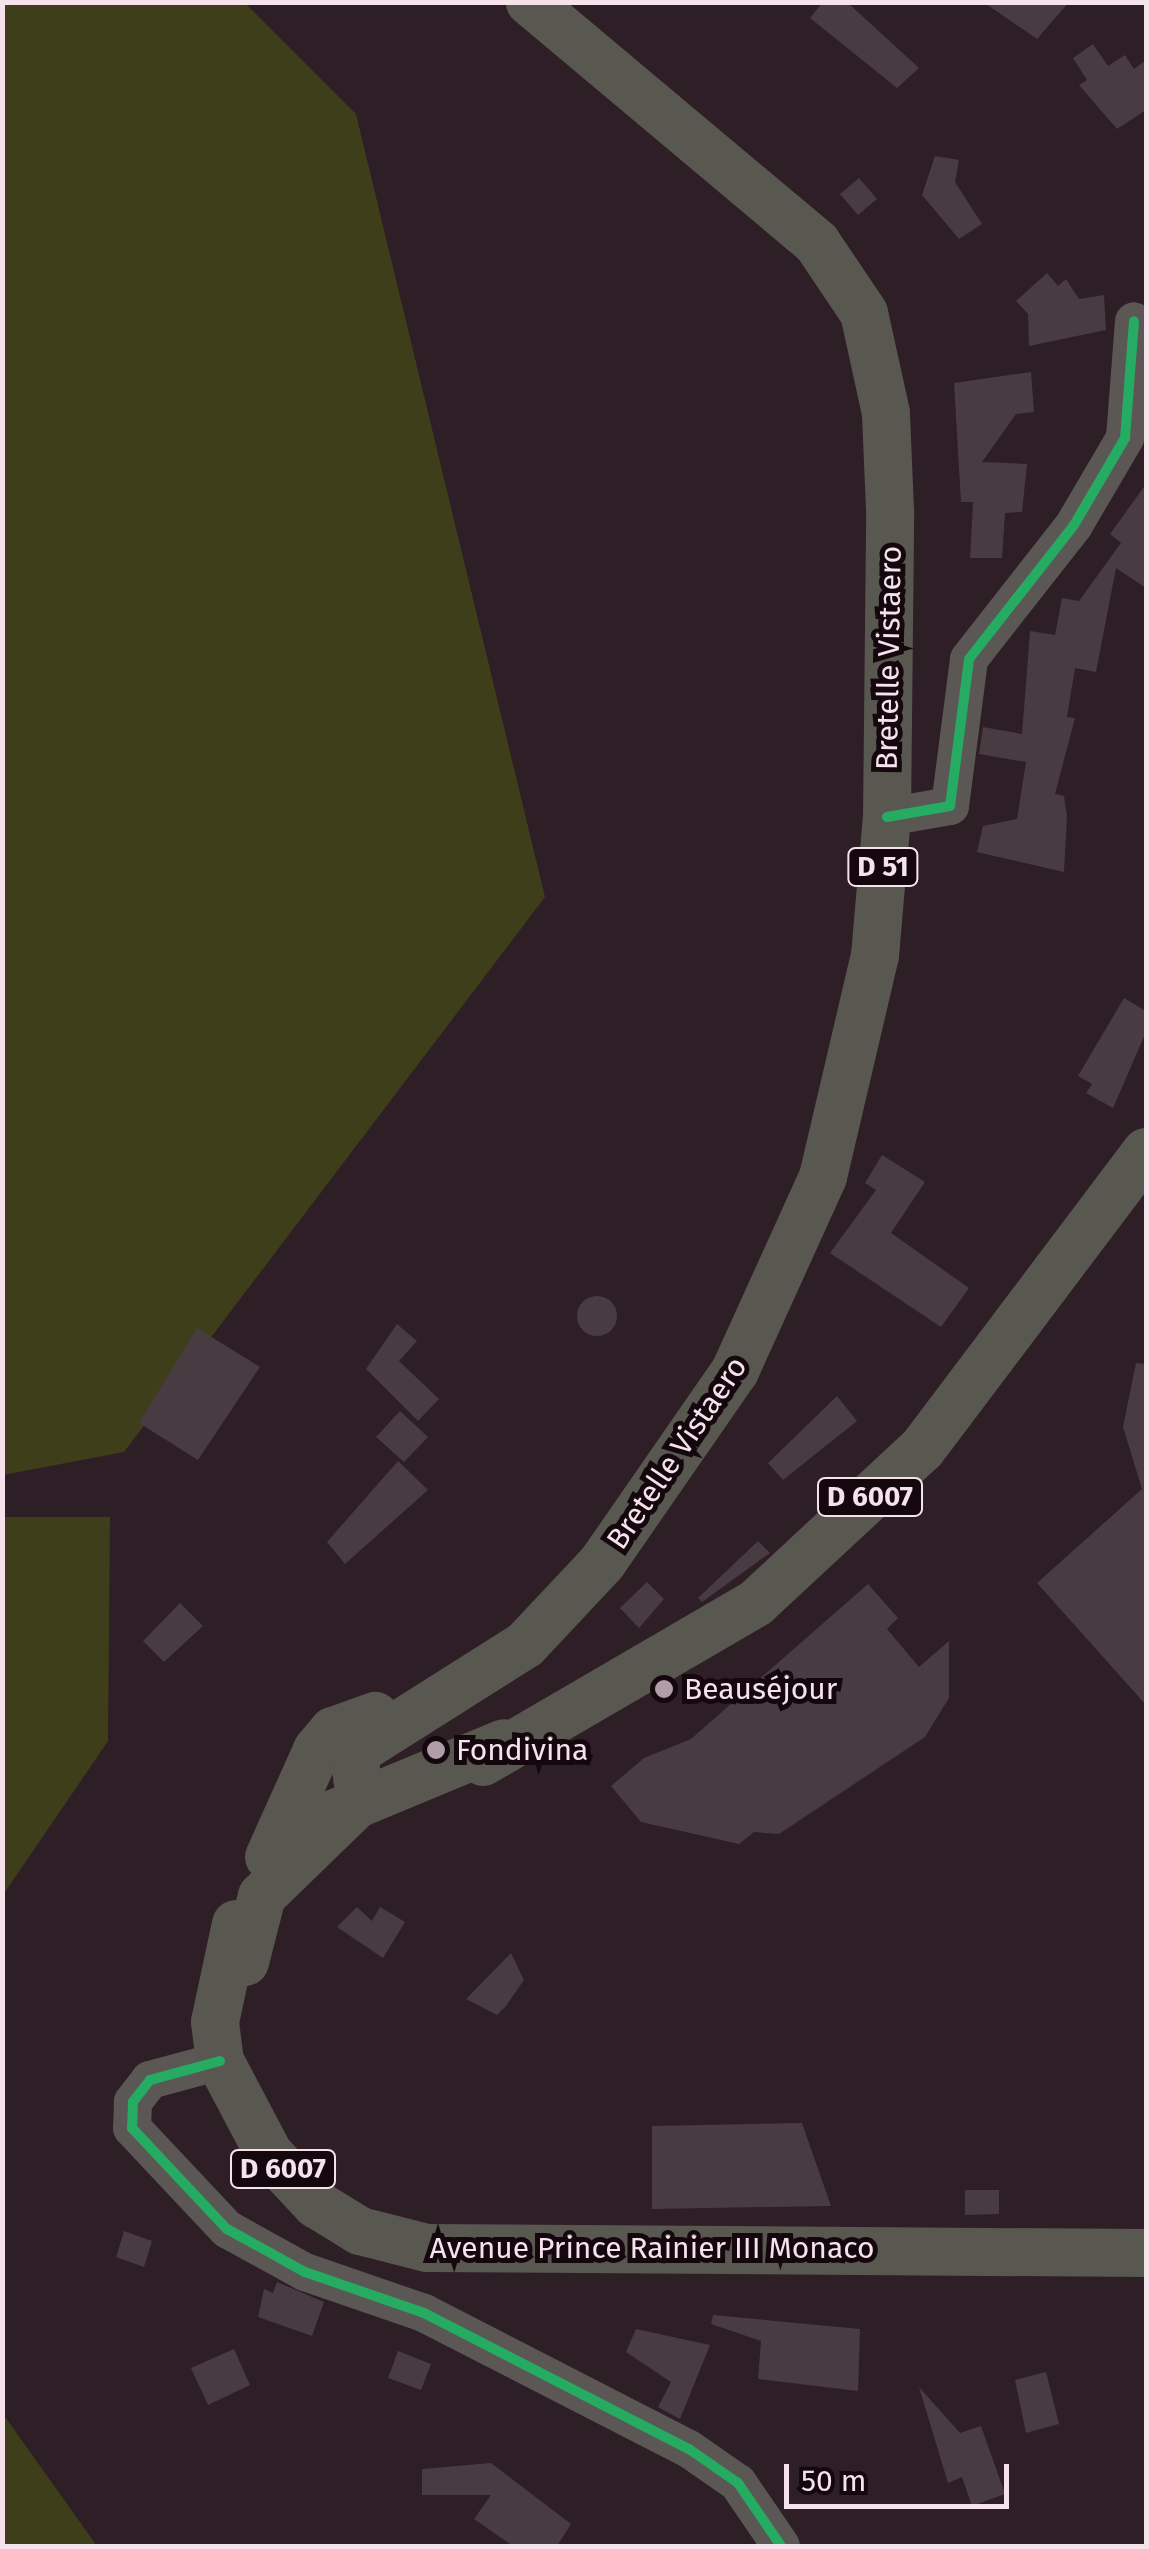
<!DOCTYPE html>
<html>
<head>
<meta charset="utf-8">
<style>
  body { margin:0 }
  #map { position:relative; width:1149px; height:2549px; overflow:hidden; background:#2e1e26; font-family:"Fira Sans",sans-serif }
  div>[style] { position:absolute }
  .green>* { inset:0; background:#3e3e1b }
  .building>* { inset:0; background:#493b42 }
  .round { border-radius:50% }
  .minor>* { height:38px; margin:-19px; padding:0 19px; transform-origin:19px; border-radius:19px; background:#5b5755 }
  .major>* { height:48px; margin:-24px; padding:0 24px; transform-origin:24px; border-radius:24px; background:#585750 }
  .cycleway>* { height:10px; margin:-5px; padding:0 5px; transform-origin:5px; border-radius:5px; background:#26ab63 }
  .dots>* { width:28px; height:28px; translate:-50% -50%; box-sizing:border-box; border:5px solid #14080e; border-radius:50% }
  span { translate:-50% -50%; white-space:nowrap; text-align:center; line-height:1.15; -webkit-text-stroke:10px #14080e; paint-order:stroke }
  .shield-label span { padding:2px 8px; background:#14080e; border:2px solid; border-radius:8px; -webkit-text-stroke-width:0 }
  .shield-label { font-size:28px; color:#f6e2eb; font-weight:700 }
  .street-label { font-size:30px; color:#f6e2eb }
  .poi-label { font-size:30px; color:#f6e2eb }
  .left { translate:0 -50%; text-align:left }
  .frame { position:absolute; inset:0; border:5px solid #f6e2eb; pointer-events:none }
  .scale { position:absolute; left:784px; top:2464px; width:225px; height:45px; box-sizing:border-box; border:5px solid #f6e2eb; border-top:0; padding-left:12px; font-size:30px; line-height:35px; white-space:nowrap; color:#f6e2eb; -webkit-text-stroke:8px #14080e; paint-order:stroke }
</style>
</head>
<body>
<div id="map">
  <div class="green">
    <i style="clip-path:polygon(3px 3px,245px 3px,356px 114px,545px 897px,124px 1452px,3px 1475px)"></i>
    <i style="clip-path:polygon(3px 1517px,110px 1517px,108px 1741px,3px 1895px)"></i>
    <i style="clip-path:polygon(3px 2414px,97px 2546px,3px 2546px)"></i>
  </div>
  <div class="building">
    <i style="clip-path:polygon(823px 2px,847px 2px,919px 68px,897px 88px,810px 18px)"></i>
    <i style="clip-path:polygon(983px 2px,1069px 2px,1037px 39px)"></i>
    <i style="clip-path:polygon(1093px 44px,1108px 66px,1125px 55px,1134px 69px,1146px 60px,1146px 110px,1117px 129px,1079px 85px,1087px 80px,1073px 58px)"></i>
    <i style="clip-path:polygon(935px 156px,959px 160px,955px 182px,982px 224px,959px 239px,922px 195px)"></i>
    <i style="clip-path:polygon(859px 178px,877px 199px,858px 215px,840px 194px)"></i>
    <i style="clip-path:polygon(1047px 273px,1058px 286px,1066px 279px,1079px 299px,1104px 295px,1106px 330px,1029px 346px,1028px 314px,1016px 301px)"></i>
    <i style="clip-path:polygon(1031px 372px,1034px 412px,1016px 414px,982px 462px,1027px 464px,1022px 512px,1005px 513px,1002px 558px,970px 558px,973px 502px,961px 502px,954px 383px)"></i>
    <i style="clip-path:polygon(1146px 484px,1146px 588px,1116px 568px,1096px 672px,1075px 668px,1067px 717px,1075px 718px,1055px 794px,1064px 796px,1067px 816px,1064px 872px,977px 852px,983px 826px,1017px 819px,1026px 762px,979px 754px,983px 727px,1022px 734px,1030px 631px,1055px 635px,1062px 598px,1079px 601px,1121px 543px,1110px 534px)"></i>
    <i style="clip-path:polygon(1124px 998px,1146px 1011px,1146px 1032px,1113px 1108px,1086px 1093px,1092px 1084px,1078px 1076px)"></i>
    <i style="clip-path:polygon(882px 1155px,925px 1182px,891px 1233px,969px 1288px,941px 1327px,830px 1253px,876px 1190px,865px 1183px)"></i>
    <i class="round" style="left:577px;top:1296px;width:40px;height:40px"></i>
    <i style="clip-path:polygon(397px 1324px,417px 1341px,399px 1361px,439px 1399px,418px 1421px,366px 1369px)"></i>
    <i style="clip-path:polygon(197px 1328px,260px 1367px,198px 1460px,139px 1423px)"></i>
    <i style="clip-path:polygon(1136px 1363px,1146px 1364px,1146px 1705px,1037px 1583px,1142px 1489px,1123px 1427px)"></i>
    <i style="clip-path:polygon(837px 1396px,857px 1421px,783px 1480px,768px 1463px)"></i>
    <i style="clip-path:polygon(400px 1411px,428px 1437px,404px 1462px,376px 1437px)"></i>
    <i style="clip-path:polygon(398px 1461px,428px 1490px,345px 1564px,327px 1542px)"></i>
    <i style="clip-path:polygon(758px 1541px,770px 1553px,702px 1602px,698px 1598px)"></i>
    <i style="clip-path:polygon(647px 1582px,664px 1599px,639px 1628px,620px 1608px)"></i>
    <i style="clip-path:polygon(868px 1584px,898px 1618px,887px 1629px,919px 1667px,949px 1641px,949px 1698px,925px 1737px,779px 1834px,754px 1832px,739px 1844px,641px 1822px,611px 1786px,644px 1758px,691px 1739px)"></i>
    <i style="clip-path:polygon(180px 1603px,203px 1626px,164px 1662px,143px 1641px)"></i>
    <i style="clip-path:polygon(357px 1907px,372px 1921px,380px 1907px,405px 1922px,383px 1958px,337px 1927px)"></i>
    <i style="clip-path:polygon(511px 1953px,524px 1980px,506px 2006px,497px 2015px,466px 1999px)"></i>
    <i style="clip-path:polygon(802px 2123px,831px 2206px,652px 2209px,652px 2126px)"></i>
    <i style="clip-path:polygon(965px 2190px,999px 2190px,999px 2214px,965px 2215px)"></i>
    <i style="clip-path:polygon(124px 2231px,152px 2241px,144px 2267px,116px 2257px)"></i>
    <i style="clip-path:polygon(277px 2282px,324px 2302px,312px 2336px,258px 2317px,264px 2289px,273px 2293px)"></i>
    <i style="clip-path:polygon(713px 2315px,860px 2329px,858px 2391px,758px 2379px,761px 2341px,711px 2324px)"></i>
    <i style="clip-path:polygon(636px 2329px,710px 2345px,680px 2419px,658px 2407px,671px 2382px,626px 2352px)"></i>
    <i style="clip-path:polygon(234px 2349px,250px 2385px,208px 2405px,191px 2368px)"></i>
    <i style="clip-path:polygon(398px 2351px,431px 2364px,421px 2390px,388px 2378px)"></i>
    <i style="clip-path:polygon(1046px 2372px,1059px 2424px,1026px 2433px,1015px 2380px)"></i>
    <i style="clip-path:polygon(919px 2387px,960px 2433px,981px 2426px,1005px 2494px,972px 2506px,962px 2477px,948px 2483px)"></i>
    <i style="clip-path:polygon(491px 2463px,571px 2524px,557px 2546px,513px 2546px,474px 2519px,491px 2495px,422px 2495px,422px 2469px)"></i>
  </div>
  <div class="minor">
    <i style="left:887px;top:817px;width:64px;rotate:-9.9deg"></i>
    <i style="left:950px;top:806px;width:148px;rotate:-82.6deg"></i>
    <i style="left:969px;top:659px;width:170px;rotate:-51.9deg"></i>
    <i style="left:1074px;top:525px;width:101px;rotate:-59.6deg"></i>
    <i style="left:1125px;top:438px;width:117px;rotate:-85.6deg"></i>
    <i style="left:220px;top:2061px;width:73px;rotate:164.8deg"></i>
    <i style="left:150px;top:2080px;width:28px;rotate:128deg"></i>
    <i style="left:133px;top:2102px;width:26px;rotate:92deg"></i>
    <i style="left:132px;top:2128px;width:139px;rotate:46.8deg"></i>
    <i style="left:227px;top:2229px;width:89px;rotate:28.9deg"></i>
    <i style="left:305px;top:2272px;width:126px;rotate:19deg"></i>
    <i style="left:424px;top:2313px;width:298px;rotate:27.2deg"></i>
    <i style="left:689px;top:2449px;width:60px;rotate:34.8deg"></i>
    <i style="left:738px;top:2483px;width:76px;rotate:55.7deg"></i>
  </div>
  <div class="major">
    <i style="left:483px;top:1762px;width:316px;rotate:-30.2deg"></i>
    <i style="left:756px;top:1603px;width:226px;rotate:-42.9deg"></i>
    <i style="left:922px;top:1449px;width:372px;rotate:-53deg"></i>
    <i style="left:333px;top:1814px;width:185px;rotate:-22.5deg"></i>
    <i style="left:269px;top:1857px;width:117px;rotate:-65.8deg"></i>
    <i style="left:317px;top:1750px;width:25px;rotate:-50deg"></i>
    <i style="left:333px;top:1731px;width:45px;rotate:-19.7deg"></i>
    <i style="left:236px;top:1924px;width:100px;rotate:102.1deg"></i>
    <i style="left:215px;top:2022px;width:39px;rotate:83deg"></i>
    <i style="left:220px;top:2061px;width:105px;rotate:62.2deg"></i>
    <i style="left:269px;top:2154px;width:69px;rotate:46.8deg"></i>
    <i style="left:316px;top:2204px;width:52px;rotate:31.5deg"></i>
    <i style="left:360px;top:2231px;width:69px;rotate:14.2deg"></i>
    <i style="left:427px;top:2248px;width:719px;rotate:0.4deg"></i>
    <i style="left:245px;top:1962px;width:68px;rotate:-75.6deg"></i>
    <i style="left:262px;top:1896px;width:136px;rotate:-44.1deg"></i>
    <i style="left:360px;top:1801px;width:48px;rotate:-97.1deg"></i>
    <i style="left:354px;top:1753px;width:202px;rotate:-32.3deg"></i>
    <i style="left:525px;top:1645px;width:112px;rotate:-46.8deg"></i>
    <i style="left:602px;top:1563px;width:234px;rotate:-55.3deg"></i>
    <i style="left:735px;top:1371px;width:213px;rotate:-65.6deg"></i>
    <i style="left:823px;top:1177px;width:227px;rotate:-76.8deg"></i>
    <i style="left:875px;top:956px;width:140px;rotate:-85.1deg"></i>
    <i style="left:887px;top:817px;width:307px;rotate:-89.4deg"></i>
    <i style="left:890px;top:510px;width:97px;rotate:-92.4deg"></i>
    <i style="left:886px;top:413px;width:102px;rotate:-102.4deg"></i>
    <i style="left:864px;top:313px;width:84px;rotate:-123.9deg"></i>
    <i style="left:817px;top:243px;width:375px;rotate:-140deg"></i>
  </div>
  <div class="cycleway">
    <i style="left:887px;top:817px;width:64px;rotate:-9.9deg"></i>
    <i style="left:950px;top:806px;width:148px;rotate:-82.6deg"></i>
    <i style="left:969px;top:659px;width:170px;rotate:-51.9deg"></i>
    <i style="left:1074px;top:525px;width:101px;rotate:-59.6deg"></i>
    <i style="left:1125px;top:438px;width:117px;rotate:-85.6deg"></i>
    <i style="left:220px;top:2061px;width:73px;rotate:164.8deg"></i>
    <i style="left:150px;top:2080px;width:28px;rotate:128deg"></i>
    <i style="left:133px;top:2102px;width:26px;rotate:92deg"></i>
    <i style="left:132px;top:2128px;width:139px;rotate:46.8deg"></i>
    <i style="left:227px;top:2229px;width:89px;rotate:28.9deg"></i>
    <i style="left:305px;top:2272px;width:126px;rotate:19deg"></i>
    <i style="left:424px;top:2313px;width:298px;rotate:27.2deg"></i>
    <i style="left:689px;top:2449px;width:60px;rotate:34.8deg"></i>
    <i style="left:738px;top:2483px;width:76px;rotate:55.7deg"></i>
  </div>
  <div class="dots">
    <i style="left:664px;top:1689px;background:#b09da6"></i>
    <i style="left:436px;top:1750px;background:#b09da6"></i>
  </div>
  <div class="shield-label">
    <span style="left:883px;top:867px">D 51</span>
    <span style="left:870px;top:1497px">D 6007</span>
    <span style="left:283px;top:2169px">D 6007</span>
  </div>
  <div class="street-label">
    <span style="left:889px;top:658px;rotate:-89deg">Bretelle Vistaero</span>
    <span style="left:677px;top:1453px;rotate:-56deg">Bretelle Vistaero</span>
    <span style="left:652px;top:2248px">Avenue Prince Rainier III Monaco</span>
  </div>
  <div class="poi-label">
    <span class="left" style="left:684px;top:1689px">Beauséjour</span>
    <span class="left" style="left:456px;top:1750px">Fondivina</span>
  </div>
  <div class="frame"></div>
  <div class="scale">50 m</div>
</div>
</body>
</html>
